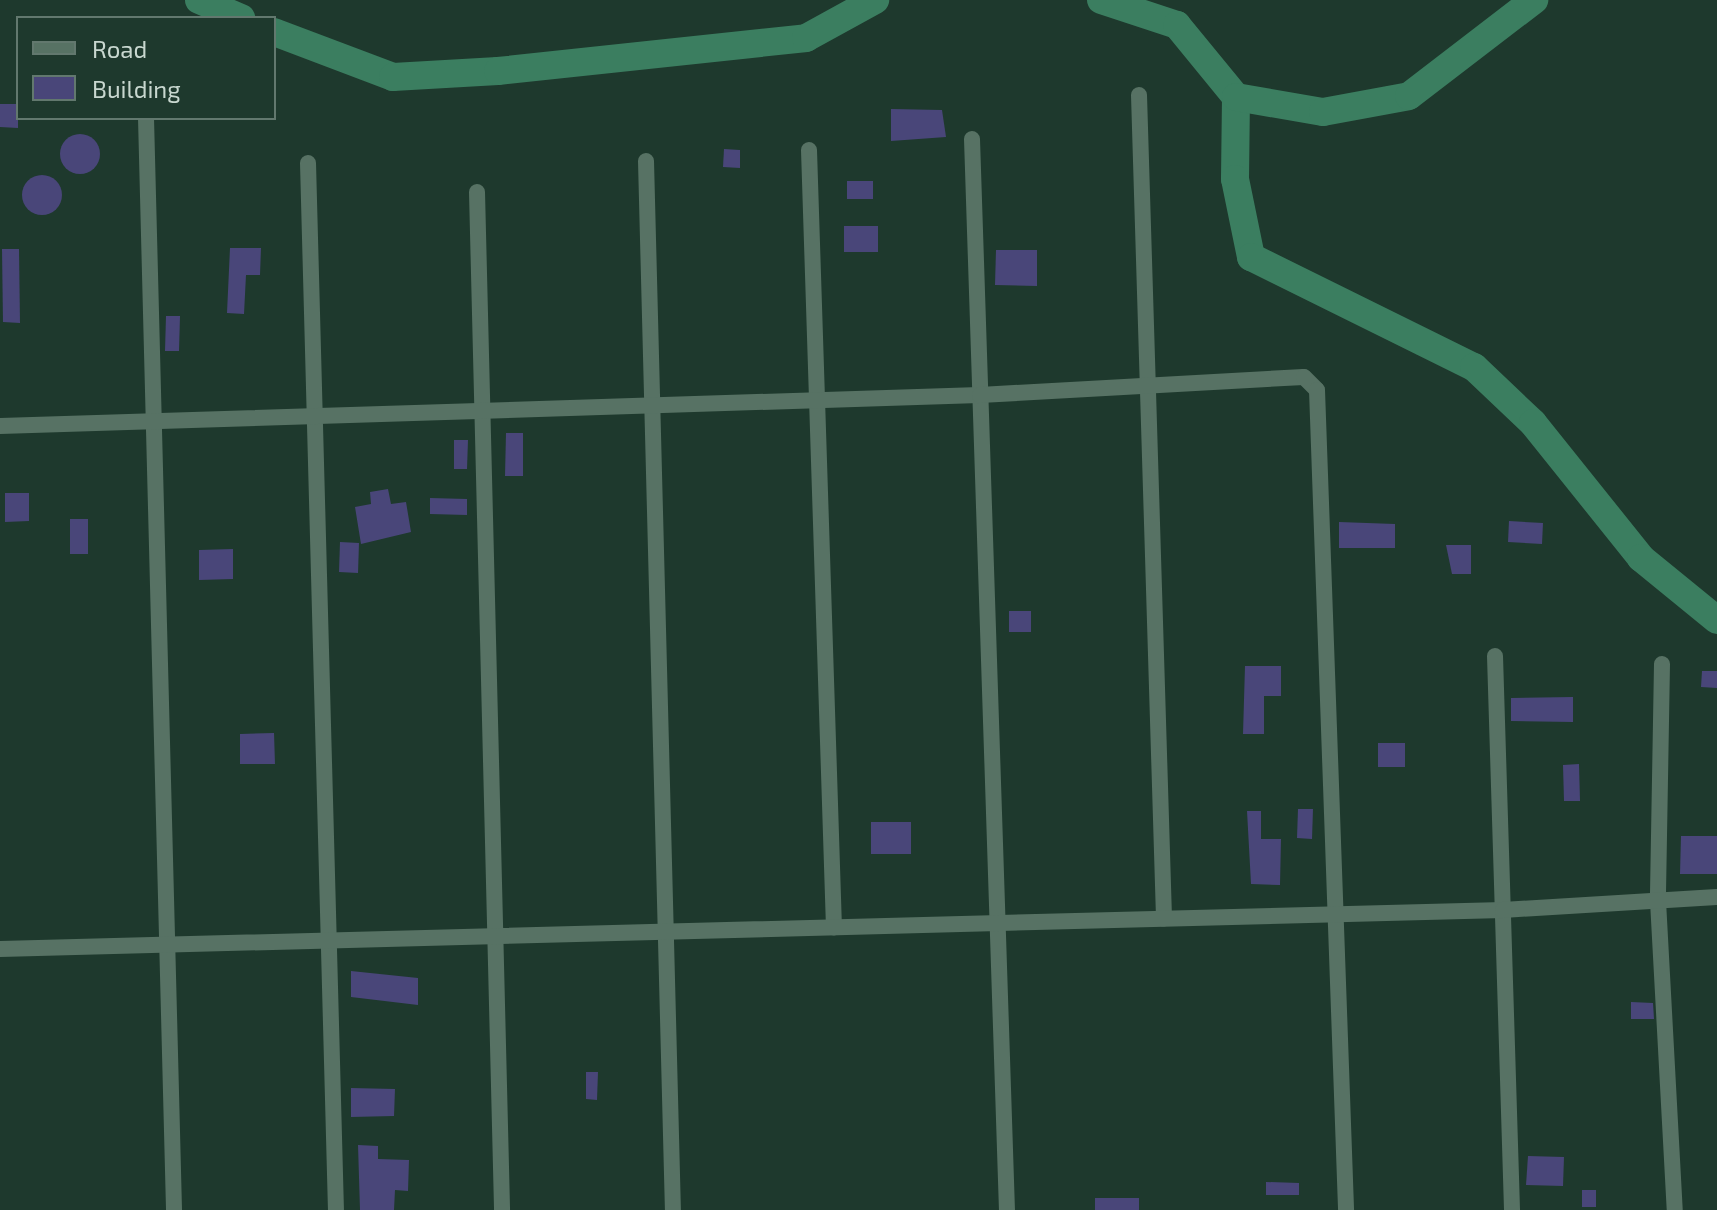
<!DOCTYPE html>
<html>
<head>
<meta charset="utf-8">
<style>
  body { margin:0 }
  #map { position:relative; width:1717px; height:1210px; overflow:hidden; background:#1e392d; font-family:"Exo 2",sans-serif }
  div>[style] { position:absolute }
  .river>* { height:28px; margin:-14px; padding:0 14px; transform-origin:14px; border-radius:14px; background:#3b7e60 }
  .building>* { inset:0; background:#494679 }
  .round { border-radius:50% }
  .street>* { height:16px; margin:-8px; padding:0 8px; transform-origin:8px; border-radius:8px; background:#577264 }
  span { translate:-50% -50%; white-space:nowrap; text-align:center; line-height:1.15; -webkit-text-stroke:6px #1e392d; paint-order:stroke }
  .legend { position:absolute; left:16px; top:16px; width:260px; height:104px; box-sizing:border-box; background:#1e392d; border:2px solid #62786e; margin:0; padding:10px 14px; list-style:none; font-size:24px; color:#c8d7cf }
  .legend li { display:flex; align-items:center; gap:16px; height:40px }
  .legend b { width:40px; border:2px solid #62786e }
</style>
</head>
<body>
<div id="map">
  <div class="river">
    <i style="left:199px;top:0;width:46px;rotate:23.2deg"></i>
    <i style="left:1101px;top:0;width:80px;rotate:18.2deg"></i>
    <i style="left:1177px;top:25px;width:93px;rotate:50.7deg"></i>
    <i style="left:1236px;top:97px;width:82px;rotate:90.7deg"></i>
    <i style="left:1235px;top:179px;width:80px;rotate:78.4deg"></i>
    <i style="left:1251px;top:257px;width:249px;rotate:26.3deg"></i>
    <i style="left:1474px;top:367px;width:81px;rotate:43.5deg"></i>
    <i style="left:1533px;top:423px;width:173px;rotate:51.3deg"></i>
    <i style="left:1641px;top:558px;width:98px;rotate:39.2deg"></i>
    <i style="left:274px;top:32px;width:127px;rotate:20.7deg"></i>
    <i style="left:393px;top:77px;width:105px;rotate:-3.3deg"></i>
    <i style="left:498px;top:71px;width:310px;rotate:-6.1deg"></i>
    <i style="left:806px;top:38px;width:79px;rotate:-28.8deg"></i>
    <i style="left:1236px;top:97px;width:88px;rotate:9.8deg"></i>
    <i style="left:1323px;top:112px;width:87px;rotate:-10.5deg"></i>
    <i style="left:1409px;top:96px;width:158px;rotate:-37.5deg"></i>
  </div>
  <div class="building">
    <i style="clip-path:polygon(0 104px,18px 104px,18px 128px,0 127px)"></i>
    <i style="clip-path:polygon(891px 109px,942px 110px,946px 137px,891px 141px)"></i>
    <i class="round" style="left:60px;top:134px;width:40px;height:40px"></i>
    <i style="clip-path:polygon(724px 149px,740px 150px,740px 168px,723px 167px)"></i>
    <i class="round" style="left:22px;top:175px;width:40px;height:40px"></i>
    <i style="clip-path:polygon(847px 181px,873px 181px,873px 199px,847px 199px)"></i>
    <i style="clip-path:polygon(844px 226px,878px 226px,878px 252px,844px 252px)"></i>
    <i style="clip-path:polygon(230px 248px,261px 248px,260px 275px,246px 275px,244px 314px,227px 313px)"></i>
    <i style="clip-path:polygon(2px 249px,19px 249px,20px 323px,3px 322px)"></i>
    <i style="clip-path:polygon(996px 250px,1037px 250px,1037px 286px,995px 285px)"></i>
    <i style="clip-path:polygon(166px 316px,180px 316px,179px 351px,165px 351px)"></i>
    <i style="clip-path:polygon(506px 433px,523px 433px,523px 476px,505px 476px)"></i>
    <i style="clip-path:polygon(454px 440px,468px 440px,467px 469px,454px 469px)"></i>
    <i style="clip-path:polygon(388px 489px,391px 504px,406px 502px,411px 532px,361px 544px,355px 507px,371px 504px,370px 492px)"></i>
    <i style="clip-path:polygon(5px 493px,29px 493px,29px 521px,5px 522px)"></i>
    <i style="clip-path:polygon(430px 498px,467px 499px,467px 515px,430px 514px)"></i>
    <i style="clip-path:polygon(70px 519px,88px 519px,88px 554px,70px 554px)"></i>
    <i style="clip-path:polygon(1509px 521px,1543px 523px,1542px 544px,1508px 542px)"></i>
    <i style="clip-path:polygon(1339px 522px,1395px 524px,1395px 548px,1339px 548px)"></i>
    <i style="clip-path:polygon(340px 542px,359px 543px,358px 573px,339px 572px)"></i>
    <i style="clip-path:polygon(1446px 545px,1471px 545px,1471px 574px,1452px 574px)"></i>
    <i style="clip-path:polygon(233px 549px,233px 579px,199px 580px,199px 550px)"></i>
    <i style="clip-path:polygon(1009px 611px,1031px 611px,1031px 632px,1009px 632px)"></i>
    <i style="clip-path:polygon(1245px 666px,1281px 666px,1281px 696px,1264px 696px,1264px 734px,1243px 734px)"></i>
    <i style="clip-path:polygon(1702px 671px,1717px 671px,1717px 688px,1701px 687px)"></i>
    <i style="clip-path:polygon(1573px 697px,1573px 722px,1511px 721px,1511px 698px)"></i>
    <i style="clip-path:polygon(274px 733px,275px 764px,240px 764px,240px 734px)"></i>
    <i style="clip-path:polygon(1378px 743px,1405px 743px,1405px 767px,1378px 767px)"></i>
    <i style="clip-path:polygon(1579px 764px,1580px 801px,1564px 801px,1563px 765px)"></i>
    <i style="clip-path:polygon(1298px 809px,1313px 809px,1312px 839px,1297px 838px)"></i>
    <i style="clip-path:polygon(1247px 811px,1261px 811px,1261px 839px,1281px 839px,1280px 885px,1251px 884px)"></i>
    <i style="clip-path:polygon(871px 822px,911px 822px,911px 854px,871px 854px)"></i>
    <i style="clip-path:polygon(1681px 836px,1717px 836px,1717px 874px,1680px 874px)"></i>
    <i style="clip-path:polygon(351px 971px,418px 978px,418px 1005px,351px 997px)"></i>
    <i style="clip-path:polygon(1631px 1002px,1653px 1003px,1654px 1019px,1631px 1019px)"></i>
    <i style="clip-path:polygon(586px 1072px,598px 1072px,597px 1100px,586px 1099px)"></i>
    <i style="clip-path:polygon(351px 1088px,395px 1089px,394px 1116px,351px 1117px)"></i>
    <i style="clip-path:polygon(358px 1145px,378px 1146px,378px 1159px,409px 1160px,408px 1191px,395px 1190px,394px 1210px,360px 1210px)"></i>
    <i style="clip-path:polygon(1528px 1156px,1564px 1157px,1563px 1186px,1526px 1185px)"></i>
    <i style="clip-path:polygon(1266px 1182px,1299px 1183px,1299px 1195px,1266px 1195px)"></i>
    <i style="clip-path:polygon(1582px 1190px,1596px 1190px,1596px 1207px,1582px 1207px)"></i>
    <i style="clip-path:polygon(1095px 1198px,1139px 1198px,1139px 1210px,1095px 1210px)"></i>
  </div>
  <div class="street">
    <i style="left:1139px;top:95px;width:824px;rotate:88.26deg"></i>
    <i style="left:146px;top:118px;width:1092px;rotate:88.53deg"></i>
    <i style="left:972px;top:139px;width:1072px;rotate:88.13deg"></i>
    <i style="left:809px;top:150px;width:778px;rotate:88.16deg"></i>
    <i style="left:646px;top:161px;width:1049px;rotate:88.53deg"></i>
    <i style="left:308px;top:163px;width:1047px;rotate:88.47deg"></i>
    <i style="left:477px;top:192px;width:1018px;rotate:88.59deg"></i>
    <i style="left:0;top:426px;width:980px;rotate:-1.81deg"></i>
    <i style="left:980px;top:395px;width:324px;rotate:-3.2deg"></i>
    <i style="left:1304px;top:377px;width:18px;rotate:45deg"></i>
    <i style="left:1317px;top:390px;width:821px;rotate:87.97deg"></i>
    <i style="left:1495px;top:656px;width:554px;rotate:88.24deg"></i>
    <i style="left:1662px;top:664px;width:237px;rotate:91deg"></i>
    <i style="left:1658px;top:901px;width:309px;rotate:86.9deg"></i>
    <i style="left:0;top:949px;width:1504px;rotate:-1.49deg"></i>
    <i style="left:1503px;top:910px;width:214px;rotate:-3.5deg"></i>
  </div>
  <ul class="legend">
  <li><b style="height:10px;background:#577264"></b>Road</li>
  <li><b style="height:22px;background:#494679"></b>Building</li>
  </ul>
</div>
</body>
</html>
